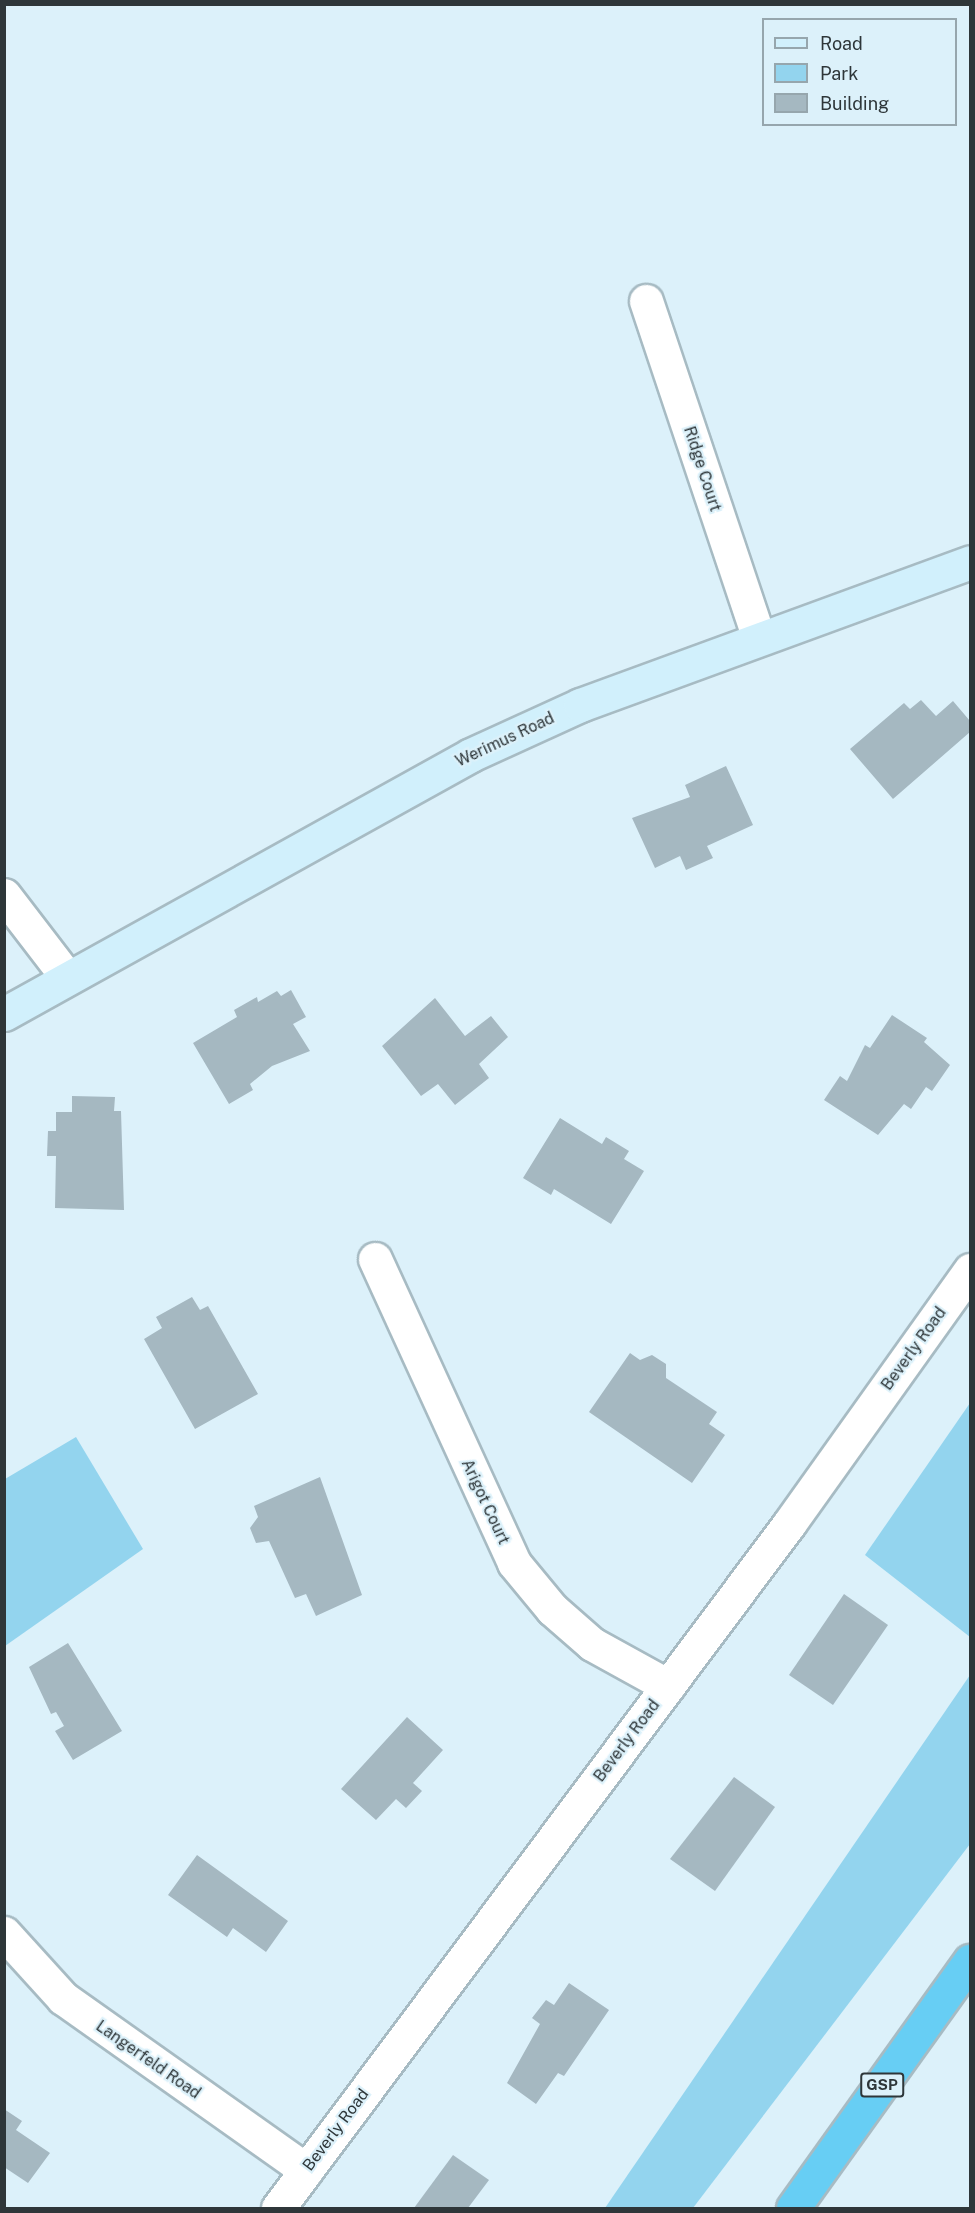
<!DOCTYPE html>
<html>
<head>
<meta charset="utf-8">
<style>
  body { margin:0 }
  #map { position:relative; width:975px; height:2213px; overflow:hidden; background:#dcf1fa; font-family:"Public Sans",sans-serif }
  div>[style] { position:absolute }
  .green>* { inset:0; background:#93d4ee }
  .building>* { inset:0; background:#a5b8c1 }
  .roads { filter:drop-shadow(2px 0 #a7bbc3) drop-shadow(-2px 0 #a7bbc3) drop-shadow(0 2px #a7bbc3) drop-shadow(0 -2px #a7bbc3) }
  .minor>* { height:33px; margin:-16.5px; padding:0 16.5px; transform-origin:16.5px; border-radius:16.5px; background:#fff }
  .tertiary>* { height:33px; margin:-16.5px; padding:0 16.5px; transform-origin:16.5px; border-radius:16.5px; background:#fff }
  .secondary>* { height:33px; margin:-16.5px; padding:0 16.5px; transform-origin:16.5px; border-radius:16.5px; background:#d1f0fc }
  .motorway>* { height:33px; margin:-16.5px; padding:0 16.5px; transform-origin:16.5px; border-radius:16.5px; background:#67cef4 }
  span { translate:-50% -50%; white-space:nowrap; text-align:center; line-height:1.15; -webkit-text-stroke:4.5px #dcf1fa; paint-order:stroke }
  .shield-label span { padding:2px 4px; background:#dcf1fa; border:2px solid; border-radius:4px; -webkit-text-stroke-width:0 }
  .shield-label { font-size:15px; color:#2e3639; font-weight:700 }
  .street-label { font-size:16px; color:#2e3639 }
  .frame { position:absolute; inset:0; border:6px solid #2e3639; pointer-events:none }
  .legend { position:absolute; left:762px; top:18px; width:195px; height:108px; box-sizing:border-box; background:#dcf1fa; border:2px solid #96a6ad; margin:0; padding:8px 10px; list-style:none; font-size:18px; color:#2e3639 }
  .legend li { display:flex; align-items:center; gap:12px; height:30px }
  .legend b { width:30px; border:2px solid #96a6ad }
</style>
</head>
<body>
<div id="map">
  <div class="green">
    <i style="clip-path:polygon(970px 1403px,970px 1637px,865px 1555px)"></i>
    <i style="clip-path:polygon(76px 1437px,143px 1549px,5px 1646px,5px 1479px)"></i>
    <i style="clip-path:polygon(970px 1675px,970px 1844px,693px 2208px,605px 2208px)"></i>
  </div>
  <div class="building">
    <i style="clip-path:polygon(921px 700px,936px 716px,953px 701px,970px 721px,970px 732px,893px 799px,850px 749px,904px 703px,910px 709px)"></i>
    <i style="clip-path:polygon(726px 766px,753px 825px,707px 846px,713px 858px,686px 870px,680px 856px,655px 868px,632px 818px,690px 797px,685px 785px)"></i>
    <i style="clip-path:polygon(291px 990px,306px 1017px,293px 1024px,310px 1051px,272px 1066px,250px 1084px,253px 1090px,229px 1104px,193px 1043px,237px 1017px,234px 1010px,257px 997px,258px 1002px,277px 991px,281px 996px)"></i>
    <i style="clip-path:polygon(435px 998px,465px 1036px,491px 1016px,508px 1037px,479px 1064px,489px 1078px,455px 1105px,438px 1084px,421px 1096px,382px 1046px)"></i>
    <i style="clip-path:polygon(892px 1015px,927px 1038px,924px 1042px,950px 1065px,932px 1091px,926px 1087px,911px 1109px,904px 1104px,878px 1135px,824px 1100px,840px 1076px,847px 1081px,865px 1045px,870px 1048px)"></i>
    <i style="clip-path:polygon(72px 1096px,115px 1097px,114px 1111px,121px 1111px,124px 1210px,55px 1208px,56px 1156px,47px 1156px,48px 1131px,56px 1131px,56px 1112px,72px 1112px)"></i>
    <i style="clip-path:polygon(560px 1118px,602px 1144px,606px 1137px,629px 1151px,624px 1159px,644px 1171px,611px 1224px,554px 1189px,551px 1195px,523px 1178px)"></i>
    <i style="clip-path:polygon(192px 1297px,200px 1310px,208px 1306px,258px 1394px,195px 1429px,144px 1339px,162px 1328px,156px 1317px)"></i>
    <i style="clip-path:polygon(630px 1353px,640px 1360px,652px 1355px,666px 1364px,666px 1378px,717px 1412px,709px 1424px,725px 1435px,692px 1483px,589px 1412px)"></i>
    <i style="clip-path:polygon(320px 1477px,362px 1595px,316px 1616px,306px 1594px,295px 1598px,269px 1541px,256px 1543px,250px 1528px,258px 1517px,254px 1506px)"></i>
    <i style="clip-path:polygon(844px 1594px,888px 1625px,833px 1705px,789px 1675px)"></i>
    <i style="clip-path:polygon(68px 1643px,122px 1731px,73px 1760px,55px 1731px,64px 1726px,56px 1712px,51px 1714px,29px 1667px)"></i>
    <i style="clip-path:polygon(407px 1717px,443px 1750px,413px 1783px,422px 1791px,406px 1808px,396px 1799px,376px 1820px,341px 1789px)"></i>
    <i style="clip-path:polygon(734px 1777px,775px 1807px,715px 1891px,670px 1859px)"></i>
    <i style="clip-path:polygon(197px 1855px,288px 1921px,266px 1952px,233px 1928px,227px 1937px,168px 1895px)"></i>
    <i style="clip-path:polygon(569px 1983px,609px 2010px,564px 2076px,558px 2073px,536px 2104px,507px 2083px,540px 2024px,532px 2018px,546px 2000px,554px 2005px)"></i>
    <i style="clip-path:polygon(4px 2109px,22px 2121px,16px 2130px,50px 2153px,28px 2183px,4px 2167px)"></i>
    <i style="clip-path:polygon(453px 2155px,489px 2180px,468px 2208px,414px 2208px)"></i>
  </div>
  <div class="roads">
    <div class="minor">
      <i style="left:646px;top:301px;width:355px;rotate:71.5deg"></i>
      <i style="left:375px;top:1259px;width:334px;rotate:65.4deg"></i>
      <i style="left:514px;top:1563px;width:60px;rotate:50.4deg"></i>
      <i style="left:552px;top:1609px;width:53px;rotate:41.2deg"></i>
      <i style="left:592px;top:1644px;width:87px;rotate:28.9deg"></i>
      <i style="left:4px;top:1933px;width:88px;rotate:47.8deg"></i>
      <i style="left:63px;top:1998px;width:298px;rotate:35.3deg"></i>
      <i style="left:278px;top:2208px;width:854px;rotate:-53.24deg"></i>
      <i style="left:789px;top:1524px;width:312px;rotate:-54.5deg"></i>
    </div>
    <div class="tertiary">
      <i style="left:4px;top:895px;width:103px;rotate:52.5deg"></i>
    </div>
    <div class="secondary">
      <i style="left:4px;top:1014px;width:534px;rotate:-29.01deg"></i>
      <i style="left:471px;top:755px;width:120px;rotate:-24.6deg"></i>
      <i style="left:580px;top:705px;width:415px;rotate:-20.1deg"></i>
    </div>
    <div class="motorway">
      <i style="left:793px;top:2208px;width:304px;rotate:-54.4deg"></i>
    </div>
  </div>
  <div class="shield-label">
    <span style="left:882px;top:2085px">GSP</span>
  </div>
  <div class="street-label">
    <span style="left:702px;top:469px;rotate:72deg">Ridge Court</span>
    <span style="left:505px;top:740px;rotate:-25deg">Werimus Road</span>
    <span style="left:914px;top:1349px;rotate:-54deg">Beverly Road</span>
    <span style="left:485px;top:1502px;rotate:65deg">Arigot Court</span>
    <span style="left:627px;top:1741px;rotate:-53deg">Beverly Road</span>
    <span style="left:148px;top:2060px;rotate:35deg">Langerfeld Road</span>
    <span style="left:336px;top:2130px;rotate:-53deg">Beverly Road</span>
  </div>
  <div class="frame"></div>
  <ul class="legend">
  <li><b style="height:8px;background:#d1f0fc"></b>Road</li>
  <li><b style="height:16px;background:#93d4ee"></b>Park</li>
  <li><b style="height:16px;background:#a5b8c1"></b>Building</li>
  </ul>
</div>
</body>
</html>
